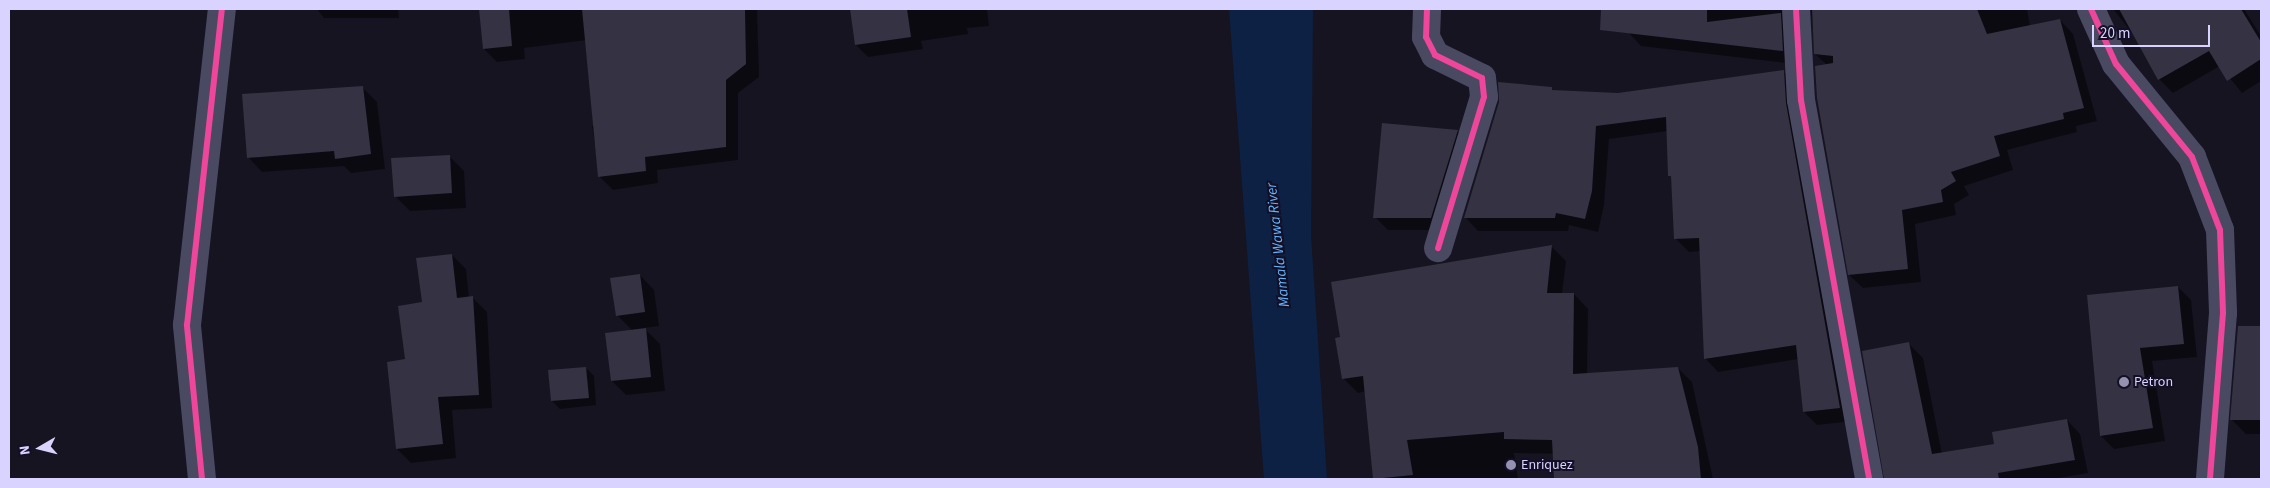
<!DOCTYPE html>
<html>
<head>
<meta charset="utf-8">
<style>
  body { margin:0 }
  #map { position:relative; width:2270px; height:488px; overflow:hidden; background:#161421; font-family:"Source Sans 3",sans-serif }
  div>[style] { position:absolute }
  .water>* { inset:0; background:#0d2144 }
  .shadow>* { inset:0; background:#0007 }
  .building>* { inset:0; background:#343243 }
  .minor>* { height:28px; margin:-14px; padding:0 14px; transform-origin:14px; border-radius:14px; background:#4a4962 }
  .tertiary>* { height:28px; margin:-14px; padding:0 14px; transform-origin:14px; border-radius:14px; background:#4a4962 }
  .cycleway>* { height:6px; margin:-3px; padding:0 3px; transform-origin:3px; border-radius:3px; background:#ed469a }
  .dots>* { width:14px; height:14px; translate:-50% -50%; box-sizing:border-box; border:2px solid #130f26; border-radius:50% }
  span { translate:-50% -50%; white-space:nowrap; text-align:center; line-height:1.15; -webkit-text-stroke:4px #130f26; paint-order:stroke }
  .poi-label { font-size:14px; color:#d9d4ff }
  .left { translate:0 -50%; text-align:left }
  .water-label { font-size:15px; color:#62b6ff; font-style:italic }
  .frame { position:absolute; inset:0; border:10px solid #d9d4ff; pointer-events:none }
  .north { position:absolute; left:15px; top:423px; width:50px; height:50px; -webkit-text-stroke:4px #130f26; paint-order:stroke; rotate:262deg; font-size:14px; font-weight:700; line-height:20px; text-align:center; color:#d9d4ff }
  .north::after { content:''; display:block; margin:auto; width:18px; height:22px; background:#d9d4ff; clip-path:polygon(50% 0,100% 100%,50% 72%,0 100%) }
  .scale { position:absolute; left:2092px; top:25px; width:118px; height:22px; box-sizing:border-box; border:2px solid #d9d4ff; border-top:0; padding-left:6px; font-size:15px; line-height:18px; white-space:nowrap; color:#d9d4ff; -webkit-text-stroke:4px #130f26; paint-order:stroke }
</style>
</head>
<body>
<div id="map">
  <div class="water">
    <i style="clip-path:polygon(1229px 9px,1313px 9px,1311px 235px,1327px 479px,1264px 479px)"></i>
  </div>
  <div class="shadow">
    <i style="clip-path:polygon(317px 9px,398px 9px,399px 18px,324px 18px)"></i>
    <i style="clip-path:polygon(480px 9px,757px 9px,759px 77px,738px 93px,738px 160px,657px 170px,658px 183px,613px 190px,600px 177px,592px 126px,596px 126px,587px 40px,524px 48px,525px 59px,497px 62px,484px 49px)"></i>
    <i style="clip-path:polygon(851px 9px,987px 9px,989px 26px,967px 28px,968px 34px,921px 41px,923px 49px,868px 57px,856px 45px)"></i>
    <i style="clip-path:polygon(1630px 9px,1806px 9px,1796px 64px,1641px 46px,1628px 32px)"></i>
    <i style="clip-path:polygon(1811px 9px,2027px 9px,2030px 26px,2060px 20px,2073px 34px,2097px 121px,2076px 126px,2077px 132px,2007px 150px,2013px 170px,1964px 186px,1969px 195px,1954px 204px,1956px 215px,1915px 224px,1921px 282px,1863px 288px,1849px 275px,1827px 65px,1815px 54px)"></i>
    <i style="clip-path:polygon(2113px 9px,2244px 9px,2261px 36px,2261px 81px,2242px 93px,2220px 66px,2173px 93px,2159px 79px,2137px 39px)"></i>
    <i style="clip-path:polygon(1783px 71px,1796px 85px,1853px 421px,1817px 425px,1804px 412px,1799px 359px,1718px 372px,1705px 358px,1701px 251px,1689px 252px,1676px 239px,1668px 131px,1609px 139px,1604px 205px,1598px 232px,1569px 225px,1568px 231px,1478px 231px,1465px 217px,1551px 88px,1554px 91px,1618px 95px)"></i>
    <i style="clip-path:polygon(363px 88px,377px 102px,385px 169px,351px 173px,344px 166px,262px 172px,248px 157px)"></i>
    <i style="clip-path:polygon(1457px 131px,1470px 144px,1444px 230px,1388px 230px,1375px 217px)"></i>
    <i style="clip-path:polygon(449px 156px,464px 171px,466px 208px,410px 211px,395px 196px)"></i>
    <i style="clip-path:polygon(1552px 247px,1566px 261px,1562px 294px,1574px 294px,1588px 309px,1587px 375px,1678px 368px,1692px 382px,1713px 479px,1584px 479px,1580px 454px,1514px 453px,1518px 479px,1374px 479px,1366px 391px,1358px 393px,1344px 379px,1341px 338px,1332px 283px)"></i>
    <i style="clip-path:polygon(452px 255px,466px 269px,469px 298px,473px 298px,487px 312px,492px 408px,452px 410px,456px 458px,411px 463px,397px 449px,407px 360px,424px 303px)"></i>
    <i style="clip-path:polygon(640px 275px,654px 290px,659px 326px,644px 328px,660px 344px,665px 391px,626px 395px,612px 381px,633px 331px,617px 315px)"></i>
    <i style="clip-path:polygon(2178px 287px,2191px 300px,2197px 357px,2152px 361px,2165px 441px,2114px 449px,2101px 436px,2088px 296px)"></i>
    <i style="clip-path:polygon(2239px 327px,2261px 328px,2261px 434px,2246px 434px,2232px 420px)"></i>
    <i style="clip-path:polygon(1909px 344px,1923px 358px,1942px 454px,1996px 445px,2067px 420px,2080px 434px,2088px 473px,2053px 479px,1885px 479px,1863px 352px)"></i>
    <i style="clip-path:polygon(586px 368px,594px 376px,596px 405px,560px 409px,552px 401px)"></i>
  </div>
  <div class="building">
    <i style="clip-path:polygon(479px 9px,509px 9px,512px 46px,483px 49px)"></i>
    <i style="clip-path:polygon(582px 9px,745px 9px,746px 64px,726px 80px,726px 147px,645px 157px,646px 171px,598px 177px)"></i>
    <i style="clip-path:polygon(850px 9px,907px 9px,911px 37px,855px 45px)"></i>
    <i style="clip-path:polygon(1601px 9px,1707px 9px,1707px 22px,1781px 13px,1783px 51px,1600px 30px)"></i>
    <i style="clip-path:polygon(1812px 9px,1977px 9px,1987px 34px,2060px 19px,2084px 108px,2063px 113px,2064px 119px,1994px 136px,2000px 156px,1951px 172px,1956px 181px,1941px 190px,1943px 202px,1902px 210px,1908px 269px,1848px 275px,1817px 98px,1815px 66px,1833px 63px,1833px 56px,1814px 54px)"></i>
    <i style="clip-path:polygon(2119px 9px,2241px 9px,2261px 42px,2261px 59px,2227px 81px,2209px 51px,2158px 80px)"></i>
    <i style="clip-path:polygon(1784px 70px,1786px 103px,1840px 408px,1803px 412px,1796px 345px,1704px 359px,1699px 238px,1674px 239px,1671px 176px,1668px 176px,1666px 117px,1596px 126px,1592px 191px,1585px 219px,1556px 213px,1555px 218px,1464px 218px,1499px 102px,1498px 82px,1552px 87px,1552px 90px,1618px 93px)"></i>
    <i style="clip-path:polygon(363px 86px,371px 154px,335px 159px,334px 151px,247px 158px,242px 94px)"></i>
    <i style="clip-path:polygon(1382px 123px,1458px 130px,1431px 218px,1373px 218px)"></i>
    <i style="clip-path:polygon(450px 155px,452px 193px,394px 197px,391px 158px)"></i>
    <i style="clip-path:polygon(1552px 245px,1547px 293px,1574px 293px,1573px 374px,1678px 367px,1698px 447px,1701px 479px,1554px 479px,1552px 440px,1504px 439px,1504px 432px,1407px 440px,1413px 475px,1373px 479px,1363px 376px,1342px 379px,1335px 338px,1340px 337px,1331px 282px)"></i>
    <i style="clip-path:polygon(452px 254px,457px 298px,473px 296px,479px 395px,438px 397px,443px 444px,396px 449px,387px 362px,405px 359px,398px 306px,422px 302px,416px 258px)"></i>
    <i style="clip-path:polygon(640px 274px,645px 312px,616px 316px,610px 278px)"></i>
    <i style="clip-path:polygon(2178px 286px,2184px 344px,2140px 348px,2153px 428px,2100px 436px,2087px 295px)"></i>
    <i style="clip-path:polygon(2238px 326px,2261px 326px,2261px 420px,2230px 420px)"></i>
    <i style="clip-path:polygon(646px 328px,651px 377px,611px 381px,605px 333px)"></i>
    <i style="clip-path:polygon(1909px 342px,1932px 454px,1994px 444px,1992px 432px,2067px 419px,2075px 460px,1998px 473px,1999px 479px,1884px 479px,1862px 351px)"></i>
    <i style="clip-path:polygon(586px 367px,589px 398px,551px 401px,548px 370px)"></i>
  </div>
  <div class="minor">
    <i style="left:1427px;top:9px;width:28px;rotate:92deg"></i>
    <i style="left:1426px;top:37px;width:20px;rotate:63deg"></i>
    <i style="left:1435px;top:55px;width:52px;rotate:26.1deg"></i>
    <i style="left:1482px;top:78px;width:19px;rotate:84deg"></i>
    <i style="left:1484px;top:97px;width:158px;rotate:106.9deg"></i>
    <i style="left:1796px;top:9px;width:91px;rotate:86.9deg"></i>
    <i style="left:1801px;top:100px;width:385px;rotate:79.8deg"></i>
  </div>
  <div class="tertiary">
    <i style="left:2091px;top:9px;width:60px;rotate:65.6deg"></i>
    <i style="left:2116px;top:64px;width:120px;rotate:50.7deg"></i>
    <i style="left:2192px;top:157px;width:78px;rotate:69deg"></i>
    <i style="left:2220px;top:230px;width:83px;rotate:87.9deg"></i>
    <i style="left:2223px;top:313px;width:167px;rotate:94.5deg"></i>
    <i style="left:202px;top:479px;width:155px;rotate:-95.6deg"></i>
    <i style="left:187px;top:325px;width:318px;rotate:-83.7deg"></i>
  </div>
  <div class="cycleway">
    <i style="left:1427px;top:9px;width:28px;rotate:92deg"></i>
    <i style="left:1426px;top:37px;width:20px;rotate:63deg"></i>
    <i style="left:1435px;top:55px;width:52px;rotate:26.1deg"></i>
    <i style="left:1482px;top:78px;width:19px;rotate:84deg"></i>
    <i style="left:1484px;top:97px;width:158px;rotate:106.9deg"></i>
    <i style="left:1796px;top:9px;width:91px;rotate:86.9deg"></i>
    <i style="left:1801px;top:100px;width:385px;rotate:79.8deg"></i>
    <i style="left:2091px;top:9px;width:60px;rotate:65.6deg"></i>
    <i style="left:2116px;top:64px;width:120px;rotate:50.7deg"></i>
    <i style="left:2192px;top:157px;width:78px;rotate:69deg"></i>
    <i style="left:2220px;top:230px;width:83px;rotate:87.9deg"></i>
    <i style="left:2223px;top:313px;width:167px;rotate:94.5deg"></i>
    <i style="left:202px;top:479px;width:155px;rotate:-95.6deg"></i>
    <i style="left:187px;top:325px;width:318px;rotate:-83.7deg"></i>
  </div>
  <div class="dots">
    <i style="left:2124px;top:382px;background:#9591b1"></i>
    <i style="left:1511px;top:465px;background:#9591b1"></i>
  </div>
  <div class="poi-label">
    <span class="left" style="left:2134px;top:382px">Petron</span>
    <span class="left" style="left:1521px;top:465px">Enriquez</span>
  </div>
  <div class="water-label">
    <span style="left:1278px;top:245px;rotate:-96deg">Mamala Wawa River</span>
  </div>
  <div class="frame"></div>
  <div class="north">N</div>
  <div class="scale">20 m</div>
</div>
</body>
</html>
